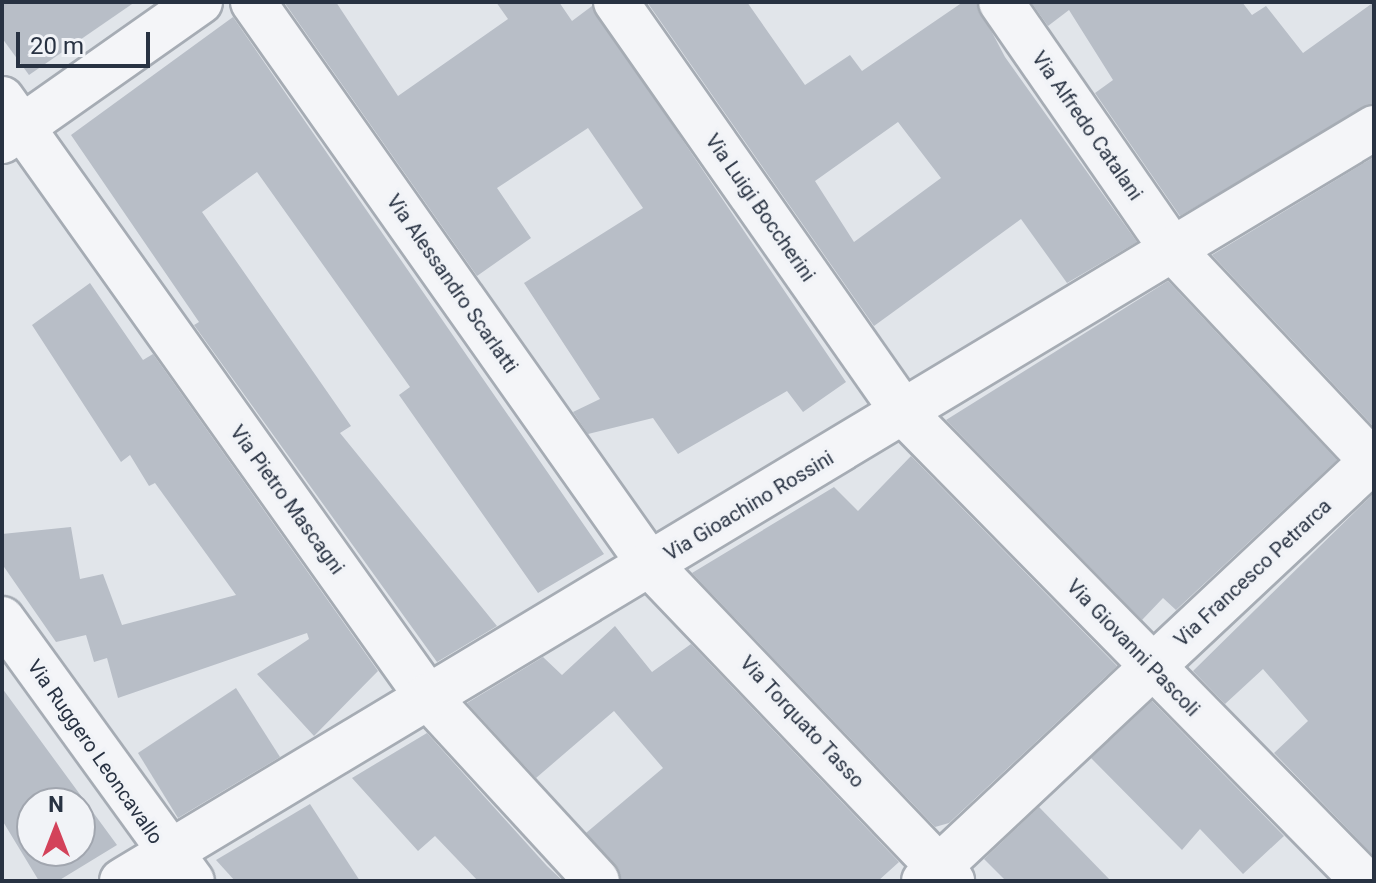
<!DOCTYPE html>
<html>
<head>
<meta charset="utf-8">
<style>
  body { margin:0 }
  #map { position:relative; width:1376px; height:883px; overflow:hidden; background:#e1e5ea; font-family:Roboto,sans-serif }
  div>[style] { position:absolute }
  .building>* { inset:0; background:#b8bec7 }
  .roads { filter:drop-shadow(2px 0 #a6acb4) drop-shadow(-2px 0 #a6acb4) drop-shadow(0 2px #a6acb4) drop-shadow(0 -2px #a6acb4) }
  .minor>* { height:44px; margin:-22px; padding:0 22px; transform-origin:22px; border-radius:22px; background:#f4f5f8 }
  .tertiary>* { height:44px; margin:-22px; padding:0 22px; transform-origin:22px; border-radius:22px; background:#f4f5f8 }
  span { translate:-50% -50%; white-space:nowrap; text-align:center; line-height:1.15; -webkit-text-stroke:7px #f1f3f7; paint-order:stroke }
  .street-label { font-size:20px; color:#283242 }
  .frame { position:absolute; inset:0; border:4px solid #283242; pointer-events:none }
  .north { position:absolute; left:16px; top:787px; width:80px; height:80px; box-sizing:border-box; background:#f1f3f7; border:2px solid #a1a6af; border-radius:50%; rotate:0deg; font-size:22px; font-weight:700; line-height:32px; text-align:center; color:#283242 }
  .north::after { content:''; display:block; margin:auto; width:28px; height:36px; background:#d3425a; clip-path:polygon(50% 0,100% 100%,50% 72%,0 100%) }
  .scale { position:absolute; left:16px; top:32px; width:134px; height:36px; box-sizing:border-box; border:4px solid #283242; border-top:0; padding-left:10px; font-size:24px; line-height:28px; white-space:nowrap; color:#283242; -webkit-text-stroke:6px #f1f3f7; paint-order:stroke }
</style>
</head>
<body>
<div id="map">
  <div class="building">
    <i style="clip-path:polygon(2px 2px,135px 2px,29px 75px,2px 38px)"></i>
    <i style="clip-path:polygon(284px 2px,336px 2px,398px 96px,508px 19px,496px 2px,559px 2px,572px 21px,592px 6px,846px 382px,803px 412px,787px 391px,678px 454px,653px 418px,588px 434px,573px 412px,600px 399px,524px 283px,643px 208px,588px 128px,497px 188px,531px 238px,477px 276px)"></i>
    <i style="clip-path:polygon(evenodd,647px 2px,747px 2px,805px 85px,850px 55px,862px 71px,963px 2px,976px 2px,1005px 57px,1137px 242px,1067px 283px,1021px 219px,874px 326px,647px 2px,898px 122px,941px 178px,854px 242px,815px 181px,898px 122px)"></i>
    <i style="clip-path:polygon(1031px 2px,1242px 2px,1252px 15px,1266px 6px,1303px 53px,1374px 2px,1374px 103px,1180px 216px,1095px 93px,1113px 80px,1069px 10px,1048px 26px)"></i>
    <i style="clip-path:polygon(233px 17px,604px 554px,538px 593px,399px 395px,410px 387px,257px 172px,202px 212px,351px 426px,340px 433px,497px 626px,437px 662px,194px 325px,199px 322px,71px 135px)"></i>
    <i style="clip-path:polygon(1374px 157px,1374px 427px,1212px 255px)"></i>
    <i style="clip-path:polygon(1168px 281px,1337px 460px,1176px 610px,1163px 598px,1142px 620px,946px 420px)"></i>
    <i style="clip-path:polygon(90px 283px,143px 360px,153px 354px,378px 671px,314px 736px,257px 674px,309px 639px,307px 633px,118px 698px,107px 658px,94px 662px,86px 635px,56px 642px,2px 564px,2px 534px,71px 527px,80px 579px,103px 574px,122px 625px,236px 595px,155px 483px,149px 486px,130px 455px,121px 462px,32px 325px)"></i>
    <i style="clip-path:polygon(911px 456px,1117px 666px,949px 823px,935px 827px,692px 573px,834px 487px,858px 511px)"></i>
    <i style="clip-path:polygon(1374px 493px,1374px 856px,1274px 753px,1308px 721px,1263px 669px,1225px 704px,1193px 671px)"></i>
    <i style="clip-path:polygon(615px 626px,652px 672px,691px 644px,899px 862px,878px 881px,621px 881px,586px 833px,663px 768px,614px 711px,536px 778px,467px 703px,543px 657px,562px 675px)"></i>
    <i style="clip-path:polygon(evenodd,2px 688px,117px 845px,58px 881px,39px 881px,2px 820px,2px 688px,32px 803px,80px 803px,80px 851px,32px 851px,32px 803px)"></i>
    <i style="clip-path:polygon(236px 688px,280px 757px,178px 818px,138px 753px)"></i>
    <i style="clip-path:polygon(1152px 701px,1284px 836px,1243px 874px,1200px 829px,1182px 850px,1091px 758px)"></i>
    <i style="clip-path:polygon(427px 733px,547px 866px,563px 881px,478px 881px,435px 836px,418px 851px,352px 778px)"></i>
    <i style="clip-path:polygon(310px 804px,360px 881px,235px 881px,216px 860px)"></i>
    <i style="clip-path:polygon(1039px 807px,1111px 881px,1006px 881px,984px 859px)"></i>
  </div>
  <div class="roads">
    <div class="minor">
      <i style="left:253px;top:2px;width:690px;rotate:54.79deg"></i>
      <i style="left:651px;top:566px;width:436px;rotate:46.3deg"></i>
      <i style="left:616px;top:2px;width:502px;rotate:54.98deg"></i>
      <i style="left:904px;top:413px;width:656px;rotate:45.49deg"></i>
      <i style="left:1001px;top:2px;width:302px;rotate:55.3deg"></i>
      <i style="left:1173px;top:250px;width:293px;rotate:46.7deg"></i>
      <i style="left:2px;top:99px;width:733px;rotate:54.55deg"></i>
      <i style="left:427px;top:696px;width:251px;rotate:47.4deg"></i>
      <i style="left:2px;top:141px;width:242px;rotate:-35.1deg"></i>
      <i style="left:2px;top:619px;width:324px;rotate:54.1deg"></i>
      <i style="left:924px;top:881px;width:614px;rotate:-43.15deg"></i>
    </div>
    <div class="tertiary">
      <i style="left:122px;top:881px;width:1461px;rotate:-31.02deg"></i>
    </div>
  </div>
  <div class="street-label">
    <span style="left:1087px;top:126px;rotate:55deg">Via Alfredo Catalani</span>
    <span style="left:760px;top:208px;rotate:55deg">Via Luigi Boccherini</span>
    <span style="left:452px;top:284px;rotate:55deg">Via Alessandro Scarlatti</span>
    <span style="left:287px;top:500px;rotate:54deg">Via Pietro Mascagni</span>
    <span style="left:749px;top:506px;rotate:-31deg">Via Gioachino Rossini</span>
    <span style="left:1253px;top:573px;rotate:-43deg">Via Francesco Petrarca</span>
    <span style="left:1133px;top:648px;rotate:46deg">Via Giovanni Pascoli</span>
    <span style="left:802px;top:722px;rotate:47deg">Via Torquato Tasso</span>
    <span style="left:95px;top:752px;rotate:55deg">Via Ruggero Leoncavallo</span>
  </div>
  <div class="frame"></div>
  <div class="north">N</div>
  <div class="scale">20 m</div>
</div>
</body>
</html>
